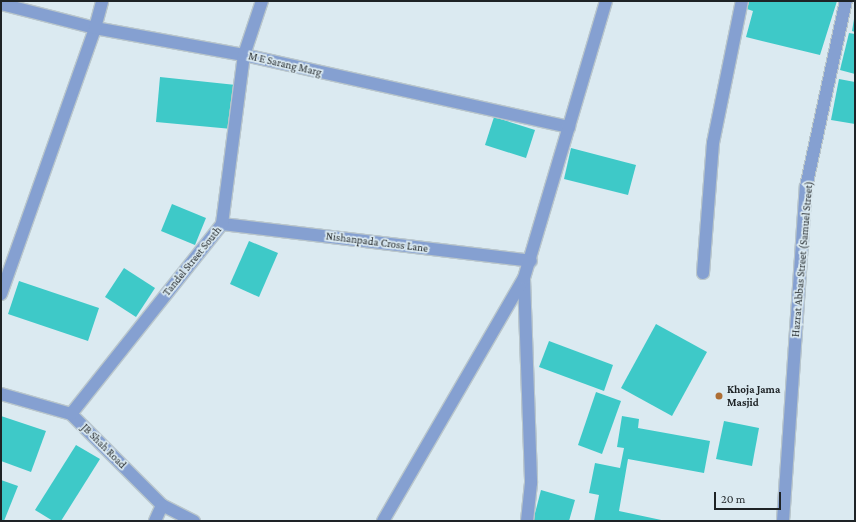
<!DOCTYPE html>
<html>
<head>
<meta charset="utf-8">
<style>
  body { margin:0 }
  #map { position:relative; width:856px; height:522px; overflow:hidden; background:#dbeaf1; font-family:"Crimson Pro",serif }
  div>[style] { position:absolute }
  .building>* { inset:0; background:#3ec9c8 }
  .roads { filter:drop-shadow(1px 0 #b9c6cc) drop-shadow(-1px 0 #b9c6cc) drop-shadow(0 1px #b9c6cc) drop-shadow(0 -1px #b9c6cc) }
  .street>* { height:12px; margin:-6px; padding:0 6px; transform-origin:6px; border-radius:6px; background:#85a0d1 }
  .dots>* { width:11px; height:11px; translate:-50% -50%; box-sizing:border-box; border:2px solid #dbeaf1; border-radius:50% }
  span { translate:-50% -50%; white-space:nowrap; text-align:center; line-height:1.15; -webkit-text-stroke:3.5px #dbeaf1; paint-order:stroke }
  .street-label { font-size:11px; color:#1e2326 }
  .poi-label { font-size:11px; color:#1e2326; font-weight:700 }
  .left { translate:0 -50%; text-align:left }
  .frame { position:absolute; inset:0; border:2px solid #1e2326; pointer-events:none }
  .scale { position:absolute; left:714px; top:492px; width:67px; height:18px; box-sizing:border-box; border:2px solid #1e2326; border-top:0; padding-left:5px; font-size:12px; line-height:14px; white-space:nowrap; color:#1e2326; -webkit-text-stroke:3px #dbeaf1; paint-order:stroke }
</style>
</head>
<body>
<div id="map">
  <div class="building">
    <i style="clip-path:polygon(749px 1px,837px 1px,820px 55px,746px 37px,753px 11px,747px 9px)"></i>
    <i style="clip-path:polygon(854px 19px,855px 19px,855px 32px,852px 31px)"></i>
    <i style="clip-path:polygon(849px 33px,855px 34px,855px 74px,840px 70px)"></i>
    <i style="clip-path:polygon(160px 77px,236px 85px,232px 129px,156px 122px)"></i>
    <i style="clip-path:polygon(839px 79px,855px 82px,855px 124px,831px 120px)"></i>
    <i style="clip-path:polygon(494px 117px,535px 130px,526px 158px,485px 145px)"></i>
    <i style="clip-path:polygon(571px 148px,636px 165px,628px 195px,564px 179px)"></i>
    <i style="clip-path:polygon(172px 204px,206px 218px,195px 245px,161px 231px)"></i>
    <i style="clip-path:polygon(249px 241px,278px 253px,259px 297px,230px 284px)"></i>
    <i style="clip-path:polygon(124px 268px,155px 288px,136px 317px,105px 297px)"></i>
    <i style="clip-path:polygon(19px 281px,99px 308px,88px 341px,8px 314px)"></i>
    <i style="clip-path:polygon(656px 324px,707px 352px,672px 416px,621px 388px)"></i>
    <i style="clip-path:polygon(549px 341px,613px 365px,604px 391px,539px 367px)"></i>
    <i style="clip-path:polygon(596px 392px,621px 401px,602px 454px,578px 445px)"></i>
    <i style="clip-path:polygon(1px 416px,46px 431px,31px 472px,1px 461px)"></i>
    <i style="clip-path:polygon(622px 416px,639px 419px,638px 428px,710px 441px,704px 473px,628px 459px,619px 511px,666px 521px,594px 521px,599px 495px,589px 493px,595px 463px,620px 468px,624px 448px,617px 447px)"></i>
    <i style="clip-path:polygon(724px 421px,759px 428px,752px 466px,716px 459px)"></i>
    <i style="clip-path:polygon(76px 445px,100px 459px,61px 521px,53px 521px,35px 510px)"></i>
    <i style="clip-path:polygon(1px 480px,18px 486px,4px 521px,1px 521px)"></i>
    <i style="clip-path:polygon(541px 490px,575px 500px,569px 521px,533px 521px)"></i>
  </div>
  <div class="roads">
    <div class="street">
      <i style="left:1px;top:4px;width:97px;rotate:14.3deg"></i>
      <i style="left:95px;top:28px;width:151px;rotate:10.3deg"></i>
      <i style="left:244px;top:55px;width:333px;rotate:12.5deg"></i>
      <i style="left:222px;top:224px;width:311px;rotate:6.8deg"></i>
      <i style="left:703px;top:273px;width:130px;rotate:-85.6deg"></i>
      <i style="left:713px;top:143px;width:145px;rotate:-78.5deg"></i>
      <i style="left:524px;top:279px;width:204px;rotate:88deg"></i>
      <i style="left:531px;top:483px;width:38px;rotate:96deg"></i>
      <i style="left:1px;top:294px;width:282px;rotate:-70.5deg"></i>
      <i style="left:95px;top:28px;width:28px;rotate:-75deg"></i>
      <i style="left:1px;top:394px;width:73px;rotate:15.9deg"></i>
      <i style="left:71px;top:414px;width:129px;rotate:45deg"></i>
      <i style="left:162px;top:505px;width:36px;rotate:27deg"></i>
      <i style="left:71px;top:414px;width:243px;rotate:-51.5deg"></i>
      <i style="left:222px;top:224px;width:170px;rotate:-82.6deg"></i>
      <i style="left:244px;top:55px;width:57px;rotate:-71.6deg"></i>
      <i style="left:155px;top:521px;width:17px;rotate:-66deg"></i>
      <i style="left:383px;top:521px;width:281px;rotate:-59.9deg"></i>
      <i style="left:524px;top:278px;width:289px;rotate:-73.5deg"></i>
      <i style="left:783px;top:521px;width:335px;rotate:-86.1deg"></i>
      <i style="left:806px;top:187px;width:190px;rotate:-77.9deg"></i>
    </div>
  </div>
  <div class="dots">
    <i style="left:719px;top:396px;background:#ad6e35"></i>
  </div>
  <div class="street-label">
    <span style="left:285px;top:64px;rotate:13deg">M E Sarang Marg</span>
    <span style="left:377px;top:242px;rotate:7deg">Nishanpada Cross Lane</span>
    <span style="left:802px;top:259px;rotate:-85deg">Hazrat Abbas Street (Samuel Street)</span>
    <span style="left:192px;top:261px;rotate:-51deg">Tandel Street South</span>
    <span style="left:104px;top:446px;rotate:45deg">JB Shah Road</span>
  </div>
  <div class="poi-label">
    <span class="left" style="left:727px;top:396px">Khoja Jama<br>Masjid</span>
  </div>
  <div class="frame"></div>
  <div class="scale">20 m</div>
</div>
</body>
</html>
